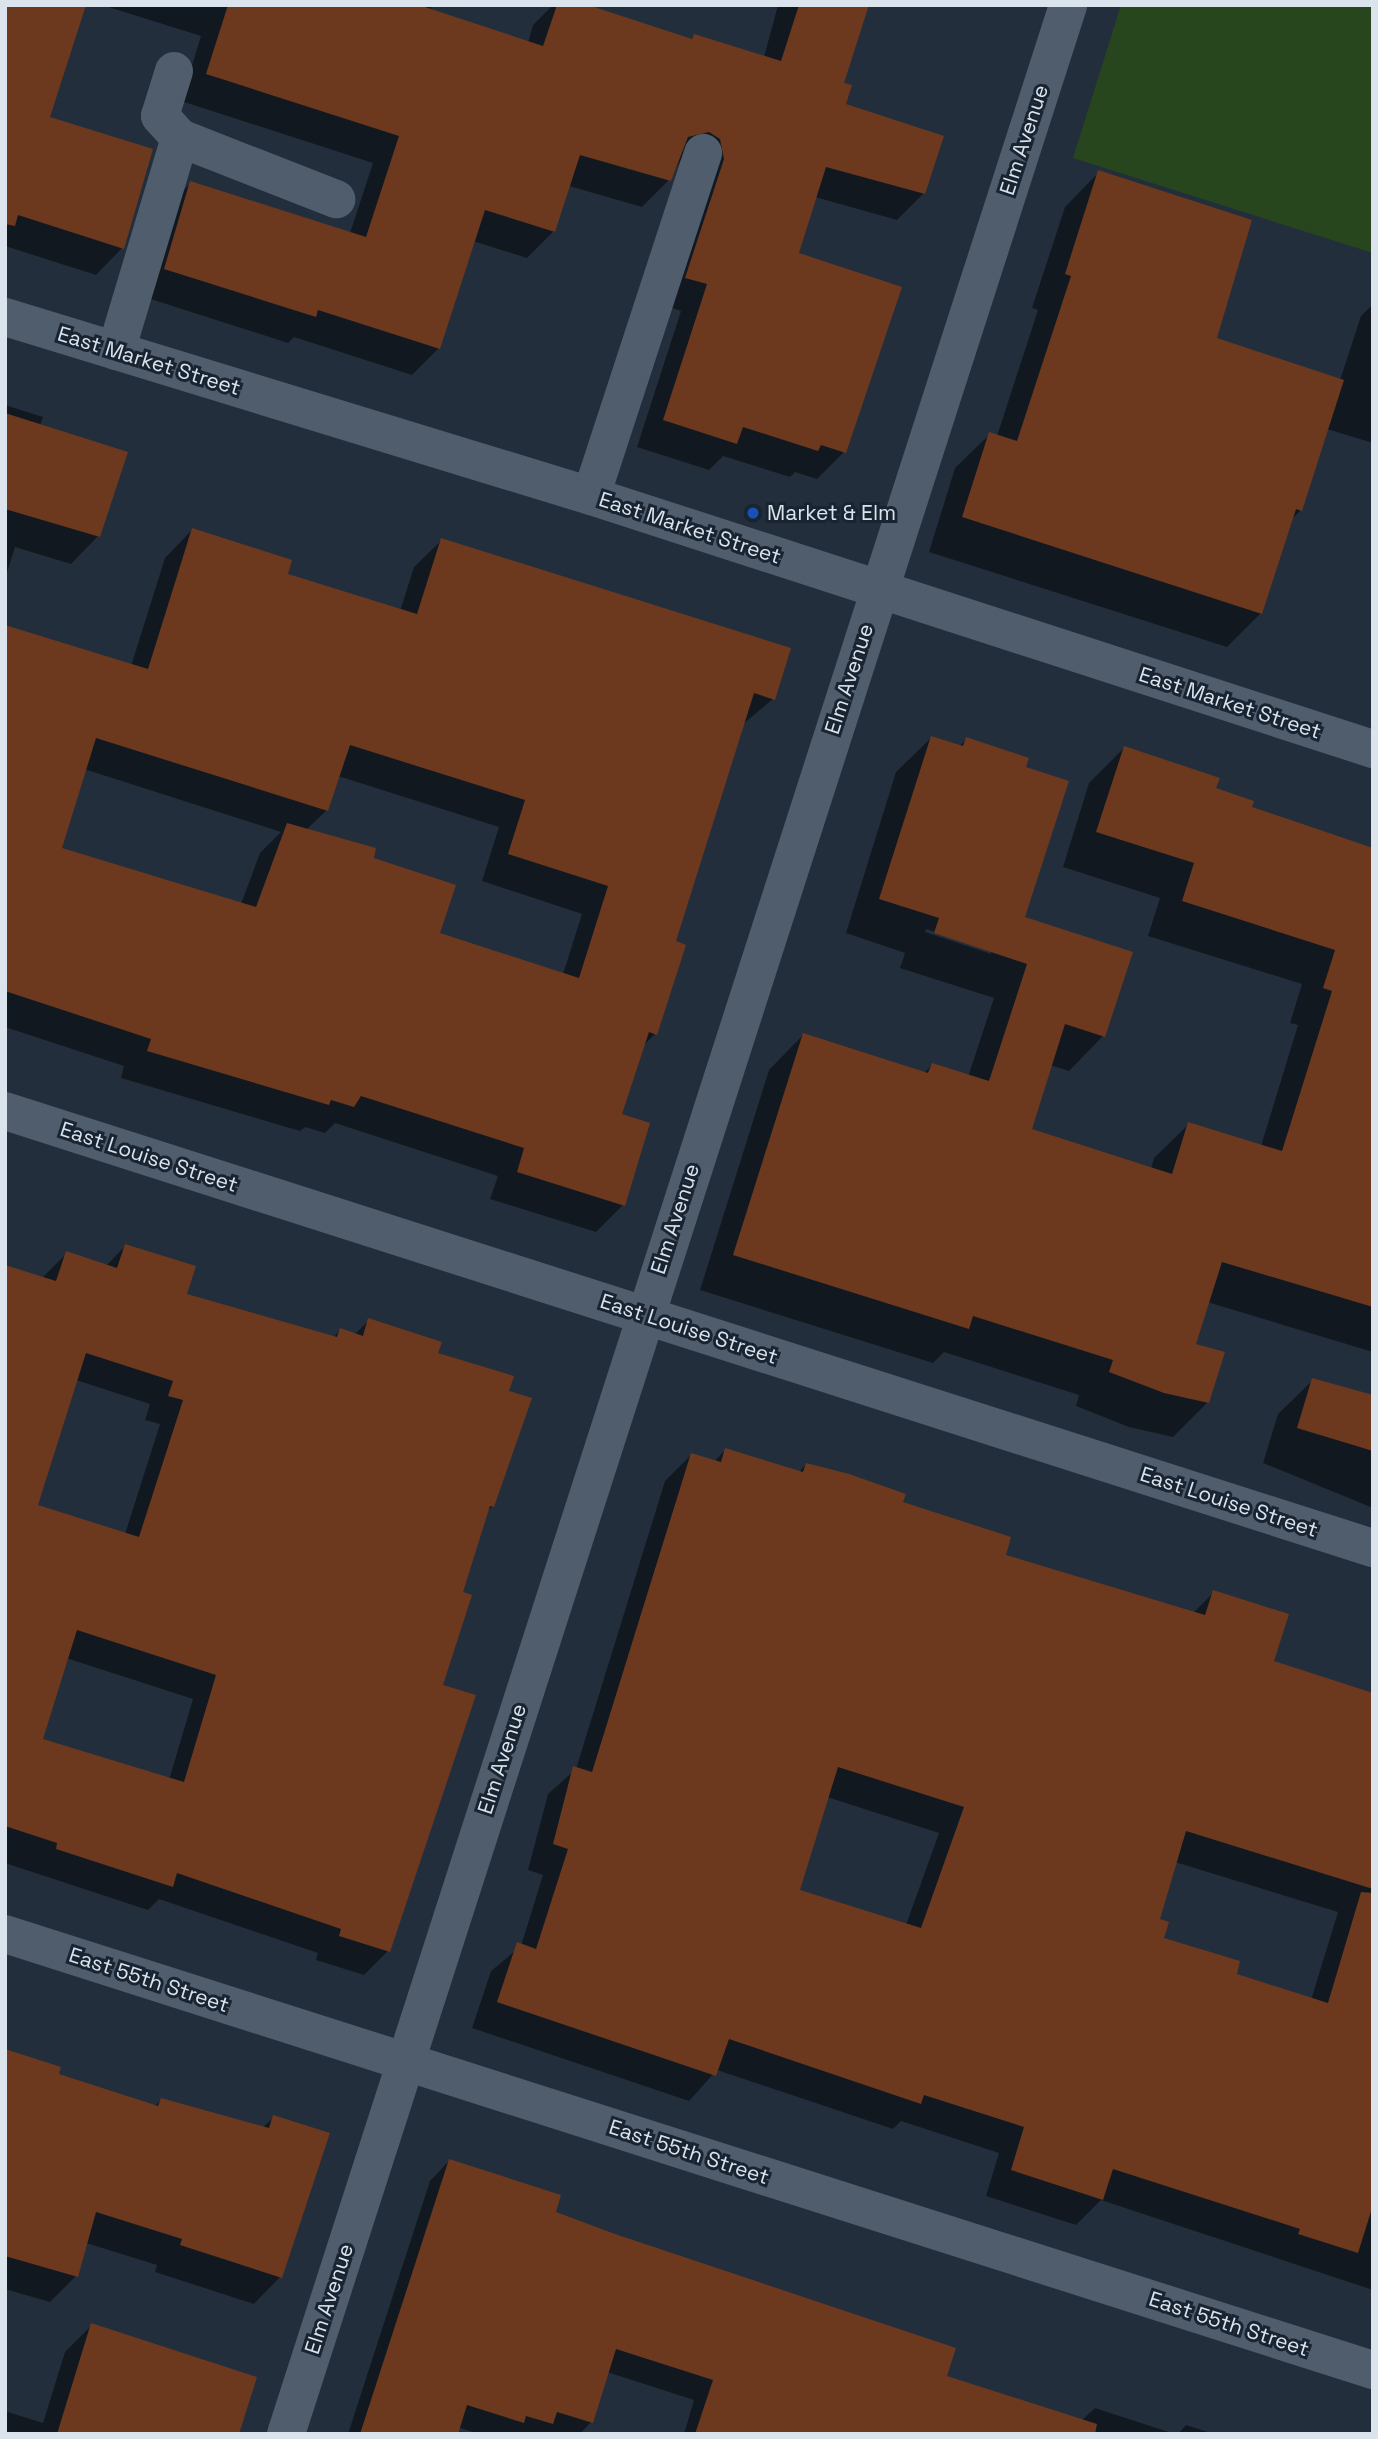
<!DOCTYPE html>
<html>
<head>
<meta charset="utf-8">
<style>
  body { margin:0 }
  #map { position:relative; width:1378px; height:2439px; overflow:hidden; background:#232e3c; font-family:"Space Grotesk",sans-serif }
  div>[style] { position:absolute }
  .green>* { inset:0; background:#28461d }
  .shadow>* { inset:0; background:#0007 }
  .building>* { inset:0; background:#6c391f }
  .minor>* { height:38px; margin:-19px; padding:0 19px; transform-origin:19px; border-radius:19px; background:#505d6d }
  .dots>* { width:19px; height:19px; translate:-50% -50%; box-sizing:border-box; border:4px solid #192432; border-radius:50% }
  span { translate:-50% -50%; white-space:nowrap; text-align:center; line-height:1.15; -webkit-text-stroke:6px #192432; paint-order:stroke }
  .street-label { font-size:21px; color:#dbe3ec }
  .poi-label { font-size:21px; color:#dbe3ec }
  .left { translate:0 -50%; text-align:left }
  .frame { position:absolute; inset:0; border:7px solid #dbe3ec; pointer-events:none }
</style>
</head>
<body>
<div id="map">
  <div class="green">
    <i style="clip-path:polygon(1121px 5px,1373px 5px,1373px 253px,1073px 158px)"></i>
  </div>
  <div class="shadow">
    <i style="clip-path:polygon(5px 5px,48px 119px,122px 248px,96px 275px,5px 246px)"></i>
    <i style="clip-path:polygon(102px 5px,432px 5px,430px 11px,528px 43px,533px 25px,553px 5px,582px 5px,690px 40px,694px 36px,764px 57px,778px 5px,867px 5px,842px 84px,844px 105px,924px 193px,897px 220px,815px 197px,797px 254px,900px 288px,844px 452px,817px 479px,795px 472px,790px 477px,723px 456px,709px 470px,637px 447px,681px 311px,660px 304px,682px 158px,669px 180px,642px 207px,569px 186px,554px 231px,527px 258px,473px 241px,438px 349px,412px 375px,294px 337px,288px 343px,138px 295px,164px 209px,191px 183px,350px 233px,373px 163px,181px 101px,201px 36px)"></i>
    <i style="clip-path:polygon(1099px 172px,1214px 340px,1340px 380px,1361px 316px,1373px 304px,1373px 443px,1327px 429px,1301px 510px,1290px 521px,1261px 613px,1227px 647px,929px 552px,955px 468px,990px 434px,997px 436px,1038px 310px,1032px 308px,1065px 207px)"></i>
    <i style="clip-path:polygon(5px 405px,43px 417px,40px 426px,125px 453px,98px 536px,71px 564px,15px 547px,5px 579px)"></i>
    <i style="clip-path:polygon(evenodd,192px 530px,286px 575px,400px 611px,414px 567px,442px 540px,773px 699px,742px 725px,674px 942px,655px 1034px,642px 1047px,620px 1115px,623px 1205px,596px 1232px,490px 1199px,498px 1176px,335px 1123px,325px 1133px,305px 1127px,300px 1131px,121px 1078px,124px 1066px,5px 1027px,5px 802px,131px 666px,165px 558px,192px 530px,84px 769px,281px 832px,260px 853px,241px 904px,60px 849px,84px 769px,192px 530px,338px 776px,499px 827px,482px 881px,582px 914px,563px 974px,438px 934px,372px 859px,306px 830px,327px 810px,338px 776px)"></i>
    <i style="clip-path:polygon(evenodd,931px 738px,959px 747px,966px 739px,1024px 768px,1023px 918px,1103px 1036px,1069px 1071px,1050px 1065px,1030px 1130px,1151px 1169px,1154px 1158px,1189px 1124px,1261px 1146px,1298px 1025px,1290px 1023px,1302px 984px,1148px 936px,1160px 898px,1063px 867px,1089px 783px,1124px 748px,1250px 808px,1373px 849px,1373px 1352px,1207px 1302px,1194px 1345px,1208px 1402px,1173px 1437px,1129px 1427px,1076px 1406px,1079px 1395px,944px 1352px,933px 1363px,700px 1290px,769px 1070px,803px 1035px,924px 1073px,932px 1065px,968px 1077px,994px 998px,900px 968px,905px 953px,846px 933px,896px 772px,931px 738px,926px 929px,991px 950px,991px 954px,925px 932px,926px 929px)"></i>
    <i style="clip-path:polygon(evenodd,125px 1246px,185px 1295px,333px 1338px,340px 1330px,354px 1335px,369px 1320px,506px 1392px,493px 1506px,485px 1513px,461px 1593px,388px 1951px,364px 1975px,316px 1960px,318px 1953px,159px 1899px,148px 1910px,5px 1863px,5px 1267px,43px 1277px,67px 1253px,106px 1266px,125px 1246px,76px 1380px,150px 1404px,145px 1420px,160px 1424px,125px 1534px,36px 1506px,76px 1380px,125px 1246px,66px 1658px,193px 1699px,169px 1780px,41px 1740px,66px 1658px)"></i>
    <i style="clip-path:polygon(1313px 1380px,1373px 1397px,1373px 1508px,1263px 1463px,1278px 1414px)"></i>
    <i style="clip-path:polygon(evenodd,725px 1450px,799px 1472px,806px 1464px,901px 1503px,1003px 1557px,1193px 1613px,1214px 1592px,1272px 1663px,1373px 1695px,1373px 2290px,1101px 2200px,1076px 2225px,986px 2196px,999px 2153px,901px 2121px,893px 2129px,717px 2070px,689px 2101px,472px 2028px,491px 1971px,521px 1946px,543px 1875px,528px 1870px,548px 1794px,576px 1769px,665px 1481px,691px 1455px,714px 1462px,725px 1450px,827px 1797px,939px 1833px,906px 1925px,798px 1891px,827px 1797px,725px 1450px,1175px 1862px,1338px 1912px,1311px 2000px,1235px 1975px,1161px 1939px,1157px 1920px,1175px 1862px)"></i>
    <i style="clip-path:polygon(5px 2051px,56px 2075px,154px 2107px,161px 2100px,262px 2128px,274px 2117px,280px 2277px,254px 2304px,155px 2272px,157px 2265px,86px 2243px,76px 2276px,50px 2302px,5px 2289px)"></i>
    <i style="clip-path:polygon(449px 2161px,554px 2213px,945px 2377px,1081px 2421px,1095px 2408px,1175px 2434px,684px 2434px,694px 2400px,607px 2372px,591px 2422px,580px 2434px,478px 2434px,458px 2427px,456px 2434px,348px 2434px,430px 2181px)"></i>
    <i style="clip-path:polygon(92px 2325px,237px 2434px,5px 2434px,5px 2411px,43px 2423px,65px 2352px)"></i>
    <i style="clip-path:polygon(1186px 2425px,1214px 2434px,1178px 2434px)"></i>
  </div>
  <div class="building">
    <i style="clip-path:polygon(5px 5px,86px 5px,50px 117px,153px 149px,124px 249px,18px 215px,15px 226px,5px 224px)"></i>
    <i style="clip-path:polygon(228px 5px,419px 5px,543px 46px,557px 5px,588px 5px,692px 39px,694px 34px,781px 61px,799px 5px,869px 5px,844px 83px,852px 85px,846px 104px,944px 136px,925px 194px,826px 167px,799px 253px,902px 287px,846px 453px,821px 445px,818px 451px,743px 427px,737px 444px,663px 420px,707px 284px,685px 278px,724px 159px,720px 139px,709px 132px,688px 137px,671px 181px,580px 155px,555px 232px,485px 210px,440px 349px,318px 310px,316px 317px,164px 269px,190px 181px,366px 237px,399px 136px,206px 74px)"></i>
    <i style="clip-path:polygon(1098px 170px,1252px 220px,1217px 338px,1344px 380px,1302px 511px,1296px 509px,1262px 614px,962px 517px,989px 432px,1017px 441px,1071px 276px,1065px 274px)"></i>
    <i style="clip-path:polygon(5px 413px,128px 452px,100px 537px,5px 509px)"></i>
    <i style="clip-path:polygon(evenodd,192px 528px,292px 560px,288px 574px,417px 614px,441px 538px,791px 648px,775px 700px,754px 693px,676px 941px,686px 945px,657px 1035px,649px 1032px,622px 1114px,650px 1123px,625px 1206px,517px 1172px,524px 1148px,361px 1096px,354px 1107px,331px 1100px,329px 1105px,147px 1051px,151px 1039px,5px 991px,5px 625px,148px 669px,192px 528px,96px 738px,328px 811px,350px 745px,525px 800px,508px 854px,608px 886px,579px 978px,440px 933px,456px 885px,374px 858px,376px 848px,287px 823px,256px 907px,62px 848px,96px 738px)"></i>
    <i style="clip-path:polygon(931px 736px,963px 746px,966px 737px,1029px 758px,1026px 767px,1069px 781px,1025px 917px,1133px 952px,1105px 1037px,1065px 1024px,1032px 1129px,1172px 1174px,1188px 1122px,1282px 1151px,1332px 991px,1323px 988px,1335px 950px,1182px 901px,1194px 863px,1096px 832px,1124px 746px,1220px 778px,1216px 788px,1254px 801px,1252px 807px,1373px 848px,1373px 1307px,1222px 1262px,1196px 1344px,1225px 1352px,1209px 1403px,1164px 1393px,1109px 1372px,1113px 1360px,973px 1316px,969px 1329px,733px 1255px,803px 1033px,928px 1073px,932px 1063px,989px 1081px,1027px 964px,934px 933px,939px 918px,879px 899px)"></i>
    <i style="clip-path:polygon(evenodd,125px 1244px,196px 1266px,187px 1294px,337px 1337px,340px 1328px,363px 1336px,368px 1318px,442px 1342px,438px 1353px,514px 1376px,509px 1391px,532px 1398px,494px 1507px,490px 1506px,463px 1592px,472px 1595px,443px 1685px,476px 1695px,390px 1952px,339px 1936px,341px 1929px,177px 1873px,173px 1887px,56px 1849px,57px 1843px,5px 1826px,5px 1265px,56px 1281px,66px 1251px,117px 1268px,125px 1244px,86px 1353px,173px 1381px,168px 1396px,183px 1400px,139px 1537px,38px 1505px,86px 1353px,125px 1244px,77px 1630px,216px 1675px,184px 1782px,43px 1739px,77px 1630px)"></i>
    <i style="clip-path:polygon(1312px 1378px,1373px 1395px,1373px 1451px,1297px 1428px)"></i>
    <i style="clip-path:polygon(evenodd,725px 1448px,803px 1472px,806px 1463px,849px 1474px,906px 1494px,903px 1502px,1011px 1537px,1006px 1555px,1205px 1615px,1213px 1590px,1289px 1614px,1274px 1661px,1373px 1693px,1373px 1889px,1186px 1831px,1160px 1919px,1169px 1922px,1164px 1938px,1240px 1961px,1237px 1974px,1328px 2003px,1361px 1892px,1373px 1893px,1373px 2205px,1358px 2253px,1298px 2234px,1300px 2229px,1113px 2169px,1103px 2200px,1011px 2170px,1024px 2127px,924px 2095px,921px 2104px,729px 2039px,716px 2076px,497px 2002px,517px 1942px,536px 1949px,568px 1849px,553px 1844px,573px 1766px,592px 1772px,691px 1453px,721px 1462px,725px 1448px,838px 1767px,964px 1807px,921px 1928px,800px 1890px,838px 1767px)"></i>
    <i style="clip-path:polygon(5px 2049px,61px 2067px,59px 2074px,158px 2106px,161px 2098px,269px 2128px,273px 2115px,330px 2133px,282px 2278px,180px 2245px,182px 2239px,96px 2212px,78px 2277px,5px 2256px)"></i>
    <i style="clip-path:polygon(449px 2159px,561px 2195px,556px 2212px,615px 2234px,956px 2348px,947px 2376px,1097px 2424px,1095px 2434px,695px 2434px,713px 2380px,616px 2349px,593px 2423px,557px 2412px,553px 2424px,526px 2416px,524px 2423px,467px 2405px,458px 2434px,360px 2434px)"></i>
    <i style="clip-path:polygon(91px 2323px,257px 2377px,239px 2434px,57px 2434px)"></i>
  </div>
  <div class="minor">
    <i style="left:174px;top:71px;width:47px;rotate:107.3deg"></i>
    <i style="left:160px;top:116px;width:30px;rotate:48deg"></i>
    <i style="left:5px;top:317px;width:613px;rotate:16.99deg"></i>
    <i style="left:591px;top:496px;width:822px;rotate:17.93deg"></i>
    <i style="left:116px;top:351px;width:222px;rotate:-73.3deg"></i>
    <i style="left:180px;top:138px;width:168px;rotate:21.4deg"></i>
    <i style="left:591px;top:496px;width:361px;rotate:-71.9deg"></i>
    <i style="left:5px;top:1111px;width:1436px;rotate:17.72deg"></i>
    <i style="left:5px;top:1934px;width:1436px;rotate:17.68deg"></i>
    <i style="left:286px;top:2434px;width:2552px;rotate:-72.15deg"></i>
  </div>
  <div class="dots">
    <i style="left:753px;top:513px;background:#1a4fb4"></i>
  </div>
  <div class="street-label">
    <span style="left:1024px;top:140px;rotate:-72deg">Elm Avenue</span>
    <span style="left:149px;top:361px;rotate:17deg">East Market Street</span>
    <span style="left:690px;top:528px;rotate:18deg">East Market Street</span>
    <span style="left:849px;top:679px;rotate:-72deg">Elm Avenue</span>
    <span style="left:1230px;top:703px;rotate:18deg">East Market Street</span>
    <span style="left:149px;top:1157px;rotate:18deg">East Louise Street</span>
    <span style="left:675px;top:1219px;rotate:-72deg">Elm Avenue</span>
    <span style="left:689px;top:1329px;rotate:18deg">East Louise Street</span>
    <span style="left:1229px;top:1502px;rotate:18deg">East Louise Street</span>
    <span style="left:502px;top:1759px;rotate:-72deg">Elm Avenue</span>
    <span style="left:149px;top:1980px;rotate:18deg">East 55th Street</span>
    <span style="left:689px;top:2152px;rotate:18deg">East 55th Street</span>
    <span style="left:329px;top:2299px;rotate:-72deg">Elm Avenue</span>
    <span style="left:1229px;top:2324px;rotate:18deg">East 55th Street</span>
  </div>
  <div class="poi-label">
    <span class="left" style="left:767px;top:513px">Market &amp; Elm</span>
  </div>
  <div class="frame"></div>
</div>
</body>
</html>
